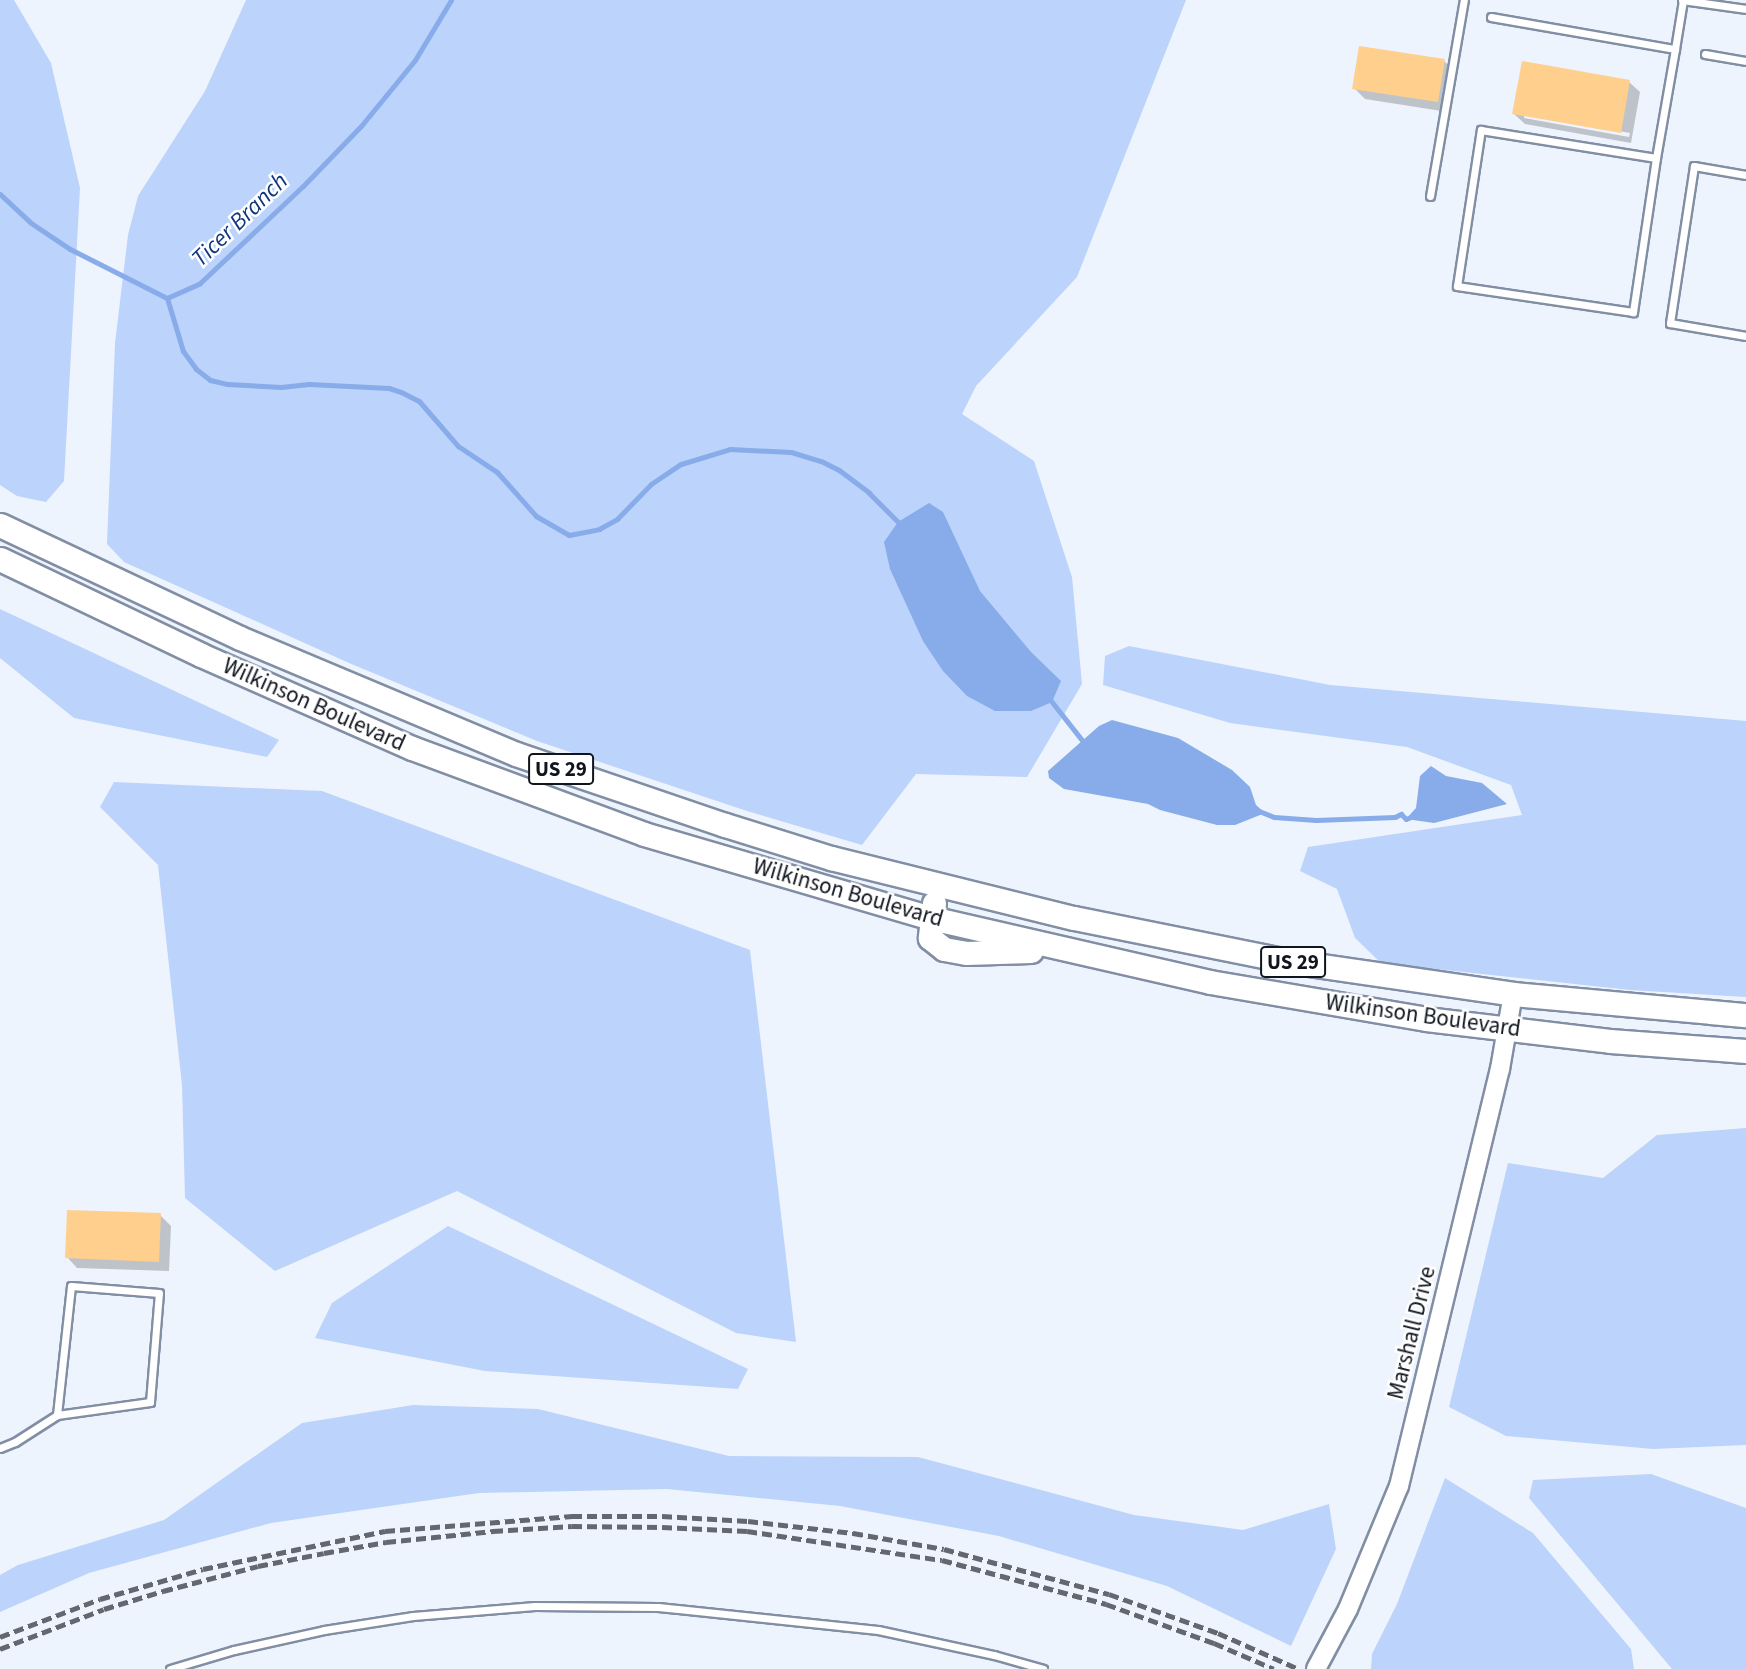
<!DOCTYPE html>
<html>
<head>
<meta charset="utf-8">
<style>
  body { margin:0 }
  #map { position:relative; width:1746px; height:1669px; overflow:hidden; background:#eef4fd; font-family:"Source Sans 3",sans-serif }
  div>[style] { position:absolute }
  .green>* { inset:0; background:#bcd3fc }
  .water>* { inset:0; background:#88abe9 }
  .shadow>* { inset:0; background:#0003 }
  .stream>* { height:5px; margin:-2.5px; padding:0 2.5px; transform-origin:2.5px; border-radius:2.5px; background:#88abe9 }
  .building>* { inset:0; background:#ffcf8e }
  .roads { filter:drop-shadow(2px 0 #818ea4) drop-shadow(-2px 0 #818ea4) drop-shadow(0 2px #818ea4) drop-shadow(0 -2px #818ea4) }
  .service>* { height:7px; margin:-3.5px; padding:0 3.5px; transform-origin:3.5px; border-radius:3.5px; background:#fff }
  .tertiary>* { height:18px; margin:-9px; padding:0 9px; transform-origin:9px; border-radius:9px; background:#fff }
  .primary>* { height:23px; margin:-11.5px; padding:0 11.5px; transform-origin:11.5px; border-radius:11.5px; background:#fff }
  .rail>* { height:5px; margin-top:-2.5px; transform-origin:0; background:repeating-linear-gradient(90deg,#636870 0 10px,transparent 0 15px) }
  span { translate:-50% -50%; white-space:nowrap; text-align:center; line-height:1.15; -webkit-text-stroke:5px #fff; paint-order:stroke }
  .shield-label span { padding:2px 5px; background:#fff; border:2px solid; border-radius:5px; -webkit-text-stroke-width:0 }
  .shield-label { font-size:21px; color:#10151d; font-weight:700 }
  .street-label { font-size:23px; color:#10151d }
  .water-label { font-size:24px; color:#0f357c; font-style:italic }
</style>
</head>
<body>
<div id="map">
  <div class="green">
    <i style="clip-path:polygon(0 0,14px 0,51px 63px,80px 188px,64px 481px,46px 502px,17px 496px,0 485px)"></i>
    <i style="clip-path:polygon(246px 0,1186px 0,1077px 277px,976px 386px,962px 414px,1034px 461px,1072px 577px,1082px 684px,1027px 777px,916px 774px,862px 845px,747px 811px,537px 741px,349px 663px,124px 562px,107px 544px,115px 343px,128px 235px,138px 196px,205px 91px)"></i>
    <i style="clip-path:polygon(0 609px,279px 740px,267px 757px,74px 718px,0 658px)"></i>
    <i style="clip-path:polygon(1129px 646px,1330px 685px,1746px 721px,1746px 997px,1630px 990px,1381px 963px,1355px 938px,1337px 889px,1300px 871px,1308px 847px,1522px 815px,1511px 785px,1407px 747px,1230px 723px,1103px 685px,1105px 656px)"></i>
    <i style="clip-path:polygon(114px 782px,322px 791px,750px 950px,796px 1342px,736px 1333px,457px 1191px,275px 1271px,185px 1198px,182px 1085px,158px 865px,100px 807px)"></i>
    <i style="clip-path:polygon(1746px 1128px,1746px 1445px,1653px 1449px,1506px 1436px,1449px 1407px,1508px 1163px,1603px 1178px,1657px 1135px)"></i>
    <i style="clip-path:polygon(448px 1226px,748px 1369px,738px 1389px,485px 1371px,315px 1338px,332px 1303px)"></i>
    <i style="clip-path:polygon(413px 1405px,538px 1409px,729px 1456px,918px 1457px,1134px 1515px,1243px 1530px,1329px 1504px,1336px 1549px,1291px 1646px,1167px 1586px,999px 1536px,840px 1506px,667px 1489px,479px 1493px,271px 1523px,89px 1573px,0 1612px,0 1575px,18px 1565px,164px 1520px,302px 1423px)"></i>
    <i style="clip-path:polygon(1651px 1474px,1746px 1508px,1746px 1669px,1672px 1669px,1529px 1498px,1533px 1480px)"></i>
    <i style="clip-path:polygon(1445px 1478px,1533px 1533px,1631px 1649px,1634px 1669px,1371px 1669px,1372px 1654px,1397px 1604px)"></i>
  </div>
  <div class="water">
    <i style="clip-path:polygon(929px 503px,943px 512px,980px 591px,1031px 652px,1061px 681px,1052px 702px,1031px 711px,995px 711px,967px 696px,943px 671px,923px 641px,890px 569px,884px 542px,898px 522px)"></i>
    <i style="clip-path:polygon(1112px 720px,1178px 738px,1232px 770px,1250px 787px,1256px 805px,1265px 813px,1235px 825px,1217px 825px,1160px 810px,1148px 804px,1064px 789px,1049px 778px,1048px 771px,1099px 726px)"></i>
    <i style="clip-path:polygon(1431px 766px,1446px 776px,1482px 783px,1507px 804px,1434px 823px,1406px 819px,1416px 808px,1420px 776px)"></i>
  </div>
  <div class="shadow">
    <i style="clip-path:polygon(1444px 61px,1455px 71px,1448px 112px,1365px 99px,1354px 88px)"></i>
    <i style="clip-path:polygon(evenodd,1629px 82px,1640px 92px,1631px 143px,1525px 124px,1514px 114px,1629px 82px,1524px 114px,1630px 133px,1629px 137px,1524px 118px,1524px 114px)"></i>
    <i style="clip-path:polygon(160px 1215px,171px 1226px,169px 1271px,77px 1268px,67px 1257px)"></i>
  </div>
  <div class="stream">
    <i style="left:0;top:194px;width:42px;rotate:43.1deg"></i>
    <i style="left:31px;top:223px;width:47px;rotate:33.7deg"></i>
    <i style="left:70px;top:249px;width:109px;rotate:26.8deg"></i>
    <i style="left:167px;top:298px;width:36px;rotate:-24deg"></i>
    <i style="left:200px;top:283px;width:141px;rotate:-43.3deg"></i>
    <i style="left:303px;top:186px;width:83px;rotate:-46deg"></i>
    <i style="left:361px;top:126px;width:85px;rotate:-50.7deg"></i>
    <i style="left:415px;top:60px;width:70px;rotate:-59deg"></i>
    <i style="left:167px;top:298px;width:55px;rotate:73.2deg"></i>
    <i style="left:183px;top:351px;width:22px;rotate:54deg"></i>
    <i style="left:196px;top:369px;width:18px;rotate:38deg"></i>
    <i style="left:210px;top:380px;width:17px;rotate:13deg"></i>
    <i style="left:227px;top:384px;width:54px;rotate:3.2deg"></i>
    <i style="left:281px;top:387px;width:28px;rotate:-6deg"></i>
    <i style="left:309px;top:384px;width:80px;rotate:2.9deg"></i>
    <i style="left:389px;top:388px;width:13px;rotate:18deg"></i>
    <i style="left:401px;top:392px;width:20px;rotate:27deg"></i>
    <i style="left:419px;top:401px;width:60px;rotate:49.1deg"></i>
    <i style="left:458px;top:446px;width:47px;rotate:33.7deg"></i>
    <i style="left:497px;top:472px;width:59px;rotate:48.4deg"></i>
    <i style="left:536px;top:516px;width:38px;rotate:30deg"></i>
    <i style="left:569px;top:535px;width:31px;rotate:-11deg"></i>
    <i style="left:599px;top:529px;width:21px;rotate:-29deg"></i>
    <i style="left:617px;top:519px;width:49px;rotate:-45.8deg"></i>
    <i style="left:651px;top:484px;width:36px;rotate:-34deg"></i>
    <i style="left:681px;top:464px;width:51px;rotate:-17deg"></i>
    <i style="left:730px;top:449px;width:61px;rotate:2.8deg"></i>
    <i style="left:791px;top:452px;width:31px;rotate:17deg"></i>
    <i style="left:821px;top:461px;width:20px;rotate:27deg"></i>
    <i style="left:839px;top:470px;width:38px;rotate:37deg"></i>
    <i style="left:869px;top:493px;width:45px;rotate:45deg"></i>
    <i style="left:1048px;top:697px;width:60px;rotate:51.8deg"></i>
    <i style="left:1259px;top:811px;width:16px;rotate:22deg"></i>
    <i style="left:1274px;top:817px;width:42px;rotate:4.1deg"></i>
    <i style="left:1316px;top:820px;width:79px;rotate:-2.2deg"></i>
    <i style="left:1395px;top:817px;width:7px;rotate:-27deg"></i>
    <i style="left:1401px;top:814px;width:7px;rotate:45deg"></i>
    <i style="left:1406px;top:819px;width:8px;rotate:-23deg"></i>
  </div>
  <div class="building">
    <i style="clip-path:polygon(1359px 46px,1445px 59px,1438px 102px,1352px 89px)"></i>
    <i style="clip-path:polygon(1522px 61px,1630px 80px,1621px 133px,1512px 114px)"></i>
    <i style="clip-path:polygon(67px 1210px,161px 1213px,159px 1262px,65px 1258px)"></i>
  </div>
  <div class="roads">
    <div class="service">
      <i style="left:1682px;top:0;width:65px;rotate:8deg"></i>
      <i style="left:1491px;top:17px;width:187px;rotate:9.9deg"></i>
      <i style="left:1675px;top:49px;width:50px;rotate:-80.7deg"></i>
      <i style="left:1705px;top:54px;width:42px;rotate:9.7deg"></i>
      <i style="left:1656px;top:158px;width:156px;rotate:98.5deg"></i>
      <i style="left:1633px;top:312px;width:178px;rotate:-171.6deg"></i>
      <i style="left:1457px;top:286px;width:158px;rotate:-81.3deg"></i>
      <i style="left:1481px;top:130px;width:177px;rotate:9.1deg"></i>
      <i style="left:1656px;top:158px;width:111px;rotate:-80.1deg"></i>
      <i style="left:1746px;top:175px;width:53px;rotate:-170.2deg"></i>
      <i style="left:1694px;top:166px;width:159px;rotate:98.7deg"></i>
      <i style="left:1670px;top:323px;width:77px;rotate:9.7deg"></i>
      <i style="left:1430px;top:196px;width:199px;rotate:-80.2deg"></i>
      <i style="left:0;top:1448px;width:16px;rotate:-22deg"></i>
      <i style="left:15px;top:1442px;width:50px;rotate:-32.7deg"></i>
      <i style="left:57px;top:1415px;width:94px;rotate:-8deg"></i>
      <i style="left:150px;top:1402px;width:109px;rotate:-85.3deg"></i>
      <i style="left:159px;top:1293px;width:88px;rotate:-175.5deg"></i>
      <i style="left:71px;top:1286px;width:130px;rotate:96.2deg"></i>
      <i style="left:170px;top:1669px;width:67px;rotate:-16.5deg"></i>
      <i style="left:234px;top:1650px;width:92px;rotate:-12.5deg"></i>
      <i style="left:324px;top:1630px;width:90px;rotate:-8.9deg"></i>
      <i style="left:413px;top:1616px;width:122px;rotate:-4.7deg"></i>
      <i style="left:535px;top:1606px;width:123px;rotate:0.5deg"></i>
      <i style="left:658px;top:1607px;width:221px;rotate:6deg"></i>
      <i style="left:878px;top:1630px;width:119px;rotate:12.2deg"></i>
      <i style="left:994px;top:1655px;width:51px;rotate:15.9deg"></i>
    </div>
    <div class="tertiary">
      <i style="left:1316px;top:1669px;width:68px;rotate:-61.9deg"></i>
      <i style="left:1348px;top:1609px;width:133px;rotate:-67.5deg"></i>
      <i style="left:1399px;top:1486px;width:429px;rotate:-76.4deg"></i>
      <i style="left:1500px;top:1069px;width:76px;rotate:-80.2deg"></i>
    </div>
    <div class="primary">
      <i style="left:0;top:525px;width:265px;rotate:25.2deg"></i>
      <i style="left:240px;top:638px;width:299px;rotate:22.8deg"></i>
      <i style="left:516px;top:754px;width:221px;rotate:18.8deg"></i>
      <i style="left:725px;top:825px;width:111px;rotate:17.3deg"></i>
      <i style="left:831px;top:858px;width:250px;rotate:13.9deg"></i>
      <i style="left:1074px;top:918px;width:218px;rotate:11.4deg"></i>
      <i style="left:1288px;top:961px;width:227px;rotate:8.3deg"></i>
      <i style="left:1513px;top:994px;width:234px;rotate:5.2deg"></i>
      <i style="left:0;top:559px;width:223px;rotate:25.5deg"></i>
      <i style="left:201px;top:655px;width:231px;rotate:23.8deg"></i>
      <i style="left:412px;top:748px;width:247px;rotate:20.3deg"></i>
      <i style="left:644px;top:834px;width:299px;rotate:16.3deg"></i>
      <i style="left:931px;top:918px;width:286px;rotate:12.9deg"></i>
      <i style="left:1210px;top:982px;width:219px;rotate:9.7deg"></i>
      <i style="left:1426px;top:1019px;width:185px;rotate:6.8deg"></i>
      <i style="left:1610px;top:1041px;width:136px;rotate:4.2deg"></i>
      <i style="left:934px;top:903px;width:35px;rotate:97deg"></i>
      <i style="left:930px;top:938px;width:18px;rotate:38deg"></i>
      <i style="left:944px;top:949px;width:22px;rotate:10deg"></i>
      <i style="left:966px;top:953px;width:65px;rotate:-1.8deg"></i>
    </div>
  </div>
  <div class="rail">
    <i style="left:0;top:1637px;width:107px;rotate:-20.8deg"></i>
    <i style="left:100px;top:1599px;width:107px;rotate:-16.2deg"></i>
    <i style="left:203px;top:1569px;width:186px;rotate:-11.8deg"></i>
    <i style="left:385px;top:1531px;width:188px;rotate:-4.6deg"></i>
    <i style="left:572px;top:1516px;width:90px"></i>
    <i style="left:662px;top:1516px;width:86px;rotate:3.3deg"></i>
    <i style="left:748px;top:1521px;width:106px;rotate:6.5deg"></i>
    <i style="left:853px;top:1533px;width:92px;rotate:10deg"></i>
    <i style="left:944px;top:1549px;width:171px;rotate:15.3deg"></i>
    <i style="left:1109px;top:1594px;width:116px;rotate:19.7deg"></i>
    <i style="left:1218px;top:1633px;width:89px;rotate:24deg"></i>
    <i style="left:0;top:1649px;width:111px;rotate:-21deg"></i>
    <i style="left:104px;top:1609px;width:62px;rotate:-17deg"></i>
    <i style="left:163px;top:1591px;width:98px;rotate:-14.7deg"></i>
    <i style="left:258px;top:1566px;width:67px;rotate:-11.1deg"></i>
    <i style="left:324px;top:1553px;width:63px;rotate:-10.1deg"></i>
    <i style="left:386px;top:1542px;width:108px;rotate:-5.9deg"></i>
    <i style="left:493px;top:1531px;width:79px;rotate:-3.6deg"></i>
    <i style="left:572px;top:1526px;width:90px;rotate:0.6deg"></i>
    <i style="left:662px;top:1527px;width:85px;rotate:2.7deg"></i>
    <i style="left:747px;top:1531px;width:197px;rotate:8.5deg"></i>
    <i style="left:942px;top:1560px;width:170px;rotate:15deg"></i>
    <i style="left:1106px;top:1604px;width:115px;rotate:19.9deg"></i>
    <i style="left:1214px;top:1643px;width:65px;rotate:23.4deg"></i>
  </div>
  <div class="shield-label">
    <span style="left:561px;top:769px">US 29</span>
    <span style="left:1293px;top:962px">US 29</span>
  </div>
  <div class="street-label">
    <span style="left:314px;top:705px;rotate:24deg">Wilkinson Boulevard</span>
    <span style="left:848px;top:893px;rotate:16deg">Wilkinson Boulevard</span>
    <span style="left:1423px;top:1016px;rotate:8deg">Wilkinson Boulevard</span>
    <span style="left:1412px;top:1333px;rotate:-76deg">Marshall Drive</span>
  </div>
  <div class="water-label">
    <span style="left:240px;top:220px;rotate:-44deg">Ticer Branch</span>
  </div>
</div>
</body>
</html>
